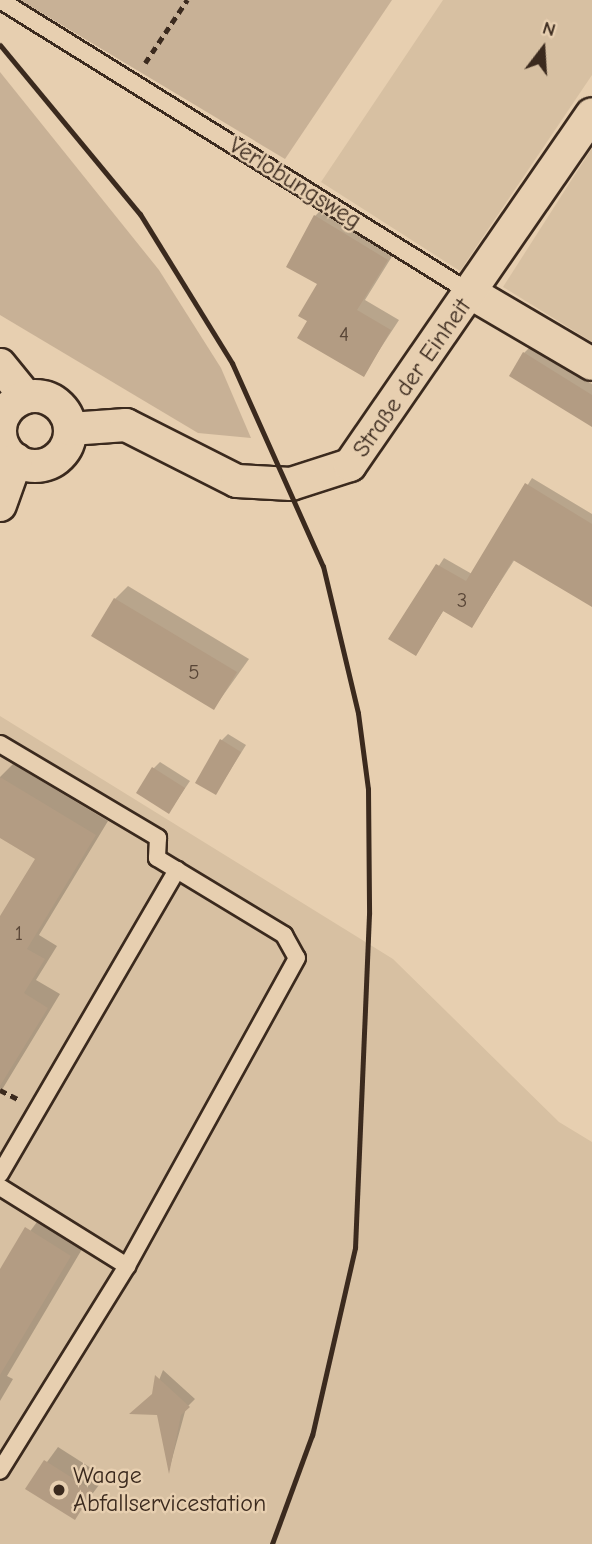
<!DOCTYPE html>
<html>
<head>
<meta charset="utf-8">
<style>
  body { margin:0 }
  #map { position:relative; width:592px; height:1544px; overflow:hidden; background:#e7cfb0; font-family:"Comic Neue",sans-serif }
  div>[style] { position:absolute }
  .built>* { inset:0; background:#d7c0a2 }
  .green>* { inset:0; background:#c8b196 }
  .shadow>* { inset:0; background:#0003 }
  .building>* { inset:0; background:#b39c83 }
  .path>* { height:4.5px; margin-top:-2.25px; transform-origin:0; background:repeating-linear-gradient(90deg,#3b2a1e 0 7px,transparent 0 12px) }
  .roads { filter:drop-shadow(2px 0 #3b2a1e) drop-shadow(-2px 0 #3b2a1e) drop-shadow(0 2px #3b2a1e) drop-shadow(0 -2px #3b2a1e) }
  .lane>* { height:16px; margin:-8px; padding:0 8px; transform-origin:8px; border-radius:8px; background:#e7cfb0 }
  .street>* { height:32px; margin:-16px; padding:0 16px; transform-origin:16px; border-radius:16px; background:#e7cfb0 }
  .street>.ring { margin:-16px; padding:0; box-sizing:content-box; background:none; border:32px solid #e7cfb0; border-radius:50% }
  .rail>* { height:5px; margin:-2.5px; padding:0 2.5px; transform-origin:2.5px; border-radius:2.5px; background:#3b2a1e }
  .dots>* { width:19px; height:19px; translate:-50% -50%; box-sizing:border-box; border:4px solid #e7cfb0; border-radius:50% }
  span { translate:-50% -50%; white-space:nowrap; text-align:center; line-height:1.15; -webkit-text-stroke:5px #e7cfb0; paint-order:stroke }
  .number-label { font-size:21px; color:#594637 }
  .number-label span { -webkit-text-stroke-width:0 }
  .street-label { font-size:24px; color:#3b2a1e }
  .poi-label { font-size:24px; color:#3b2a1e }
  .left { translate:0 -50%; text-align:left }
  .north { position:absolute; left:508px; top:14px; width:70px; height:70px; -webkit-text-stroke:5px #e7cfb0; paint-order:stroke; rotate:17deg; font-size:19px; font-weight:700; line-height:28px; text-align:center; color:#3b2a1e }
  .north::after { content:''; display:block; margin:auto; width:24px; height:32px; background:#3b2a1e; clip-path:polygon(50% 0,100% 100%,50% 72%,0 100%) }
</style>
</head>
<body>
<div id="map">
  <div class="built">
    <i style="clip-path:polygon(443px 0,592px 0,592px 75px,460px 271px,321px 182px)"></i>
    <i style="clip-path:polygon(592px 148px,592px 342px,503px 287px)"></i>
    <i style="clip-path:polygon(0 716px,393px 959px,559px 1122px,592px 1142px,592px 1544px,0 1544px)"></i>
  </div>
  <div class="green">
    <i style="clip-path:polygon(20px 0,392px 0,285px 159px)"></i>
    <i style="clip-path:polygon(0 72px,159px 270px,221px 368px,251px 438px,198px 433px,0 315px)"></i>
  </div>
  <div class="shadow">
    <i style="clip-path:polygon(324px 207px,396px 250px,365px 300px,399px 320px,363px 375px,309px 320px,320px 283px,315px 216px)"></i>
    <i style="clip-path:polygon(530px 347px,592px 384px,592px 424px,524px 353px)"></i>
    <i style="clip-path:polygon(532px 478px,592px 514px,592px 605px,515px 559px,472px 626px,444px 610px,415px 654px,391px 639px,444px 558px,472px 574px)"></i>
    <i style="clip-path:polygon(128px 586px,249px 659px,214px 708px,115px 599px)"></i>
    <i style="clip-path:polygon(228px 734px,246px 745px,216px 793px,222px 740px)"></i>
    <i style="clip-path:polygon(160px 762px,190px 781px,169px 812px,153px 769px)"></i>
    <i style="clip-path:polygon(13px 764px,108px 821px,39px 935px,57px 946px,36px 980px,60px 994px,0 1093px,0 920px,37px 859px,0 836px,0 777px)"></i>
    <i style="clip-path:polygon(48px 1207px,91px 1234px,7px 1376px,13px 1379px,0 1401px,0 1272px)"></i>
    <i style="clip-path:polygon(163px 1370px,195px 1399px,186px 1408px,169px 1470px,154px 1393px)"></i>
    <i style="clip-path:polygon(58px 1447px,105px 1477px,75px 1517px,28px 1488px)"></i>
  </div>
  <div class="building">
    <i style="clip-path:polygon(314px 215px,388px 260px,357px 310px,391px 330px,364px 377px,297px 338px,307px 321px,298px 316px,317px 284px,286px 267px)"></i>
    <i style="clip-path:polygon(523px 352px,592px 395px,592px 427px,509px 376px)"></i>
    <i style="clip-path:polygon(525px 483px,592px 524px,592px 607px,513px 560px,472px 628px,443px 611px,416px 656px,388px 639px,436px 564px,466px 581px)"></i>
    <i style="clip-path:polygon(114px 598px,237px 672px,214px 710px,91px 636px)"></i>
    <i style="clip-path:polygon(220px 739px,241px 752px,216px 795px,195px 783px)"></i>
    <i style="clip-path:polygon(152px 767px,185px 788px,169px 814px,136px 793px)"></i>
    <i style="clip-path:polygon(0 777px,96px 835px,27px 949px,45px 959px,24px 993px,48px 1008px,0 1086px,0 916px,35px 859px,0 838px)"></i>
    <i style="clip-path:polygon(25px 1227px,71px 1256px,0 1375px,0 1269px)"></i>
    <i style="clip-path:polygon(155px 1375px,190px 1407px,181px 1415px,169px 1474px,157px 1415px,129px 1414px,152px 1394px)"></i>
    <i style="clip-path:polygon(44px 1460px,93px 1491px,75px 1520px,25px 1489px)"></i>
  </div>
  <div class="path">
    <i style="left:145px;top:63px;width:76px;rotate:-56.3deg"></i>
    <i style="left:0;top:1090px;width:20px;rotate:27deg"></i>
  </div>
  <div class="roads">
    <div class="lane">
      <i style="left:0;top:0;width:555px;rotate:31.88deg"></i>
      <i style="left:0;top:744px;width:184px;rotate:30.7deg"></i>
      <i style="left:158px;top:838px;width:20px;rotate:93deg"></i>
      <i style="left:157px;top:858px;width:149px;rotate:31.2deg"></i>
      <i style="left:284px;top:935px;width:26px;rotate:61deg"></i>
      <i style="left:297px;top:958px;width:352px;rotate:118.9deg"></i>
      <i style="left:127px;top:1266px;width:241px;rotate:121.8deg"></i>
      <i style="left:0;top:1174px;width:352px;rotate:-59.8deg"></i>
      <i style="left:0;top:1187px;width:150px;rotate:31.9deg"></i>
    </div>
    <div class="street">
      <i style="left:471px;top:293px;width:140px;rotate:30.4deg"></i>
      <i style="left:0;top:365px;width:41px;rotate:50.9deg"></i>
      <i class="ring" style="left:0;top:396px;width:38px;height:38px"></i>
      <i style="left:70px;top:429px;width:56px;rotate:-4.1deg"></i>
      <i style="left:126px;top:425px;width:124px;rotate:26.8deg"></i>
      <i style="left:237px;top:481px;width:54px;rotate:3.2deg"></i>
      <i style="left:291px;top:484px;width:62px;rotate:-17.9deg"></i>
      <i style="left:350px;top:465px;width:426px;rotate:-55.4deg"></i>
      <i style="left:0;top:505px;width:48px;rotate:-70.4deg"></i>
    </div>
  </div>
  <div class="rail">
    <i style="left:0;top:45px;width:219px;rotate:50.4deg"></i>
    <i style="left:140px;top:214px;width:175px;rotate:58.3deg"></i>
    <i style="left:232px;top:363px;width:222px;rotate:65.9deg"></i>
    <i style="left:323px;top:566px;width:151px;rotate:76.6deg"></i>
    <i style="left:358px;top:713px;width:77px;rotate:82.5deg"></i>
    <i style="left:368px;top:789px;width:125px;rotate:89.5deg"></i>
    <i style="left:369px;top:914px;width:334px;rotate:92.4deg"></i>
    <i style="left:355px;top:1248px;width:192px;rotate:102.9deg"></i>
    <i style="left:312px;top:1435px;width:116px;rotate:110.2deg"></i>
  </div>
  <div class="dots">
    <i style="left:59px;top:1490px;background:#3b2a1e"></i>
  </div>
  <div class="number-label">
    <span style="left:344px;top:334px">4</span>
    <span style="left:462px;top:600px">3</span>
    <span style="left:194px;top:672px">5</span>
    <span style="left:19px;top:933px">1</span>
  </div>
  <div class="street-label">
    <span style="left:295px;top:183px;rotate:32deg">Verlobungsweg</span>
    <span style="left:412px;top:378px;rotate:-55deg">Straße der Einheit</span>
  </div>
  <div class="poi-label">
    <span class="left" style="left:73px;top:1490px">Waage<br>Abfallservicestation</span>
  </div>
  <div class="north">N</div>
</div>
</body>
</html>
